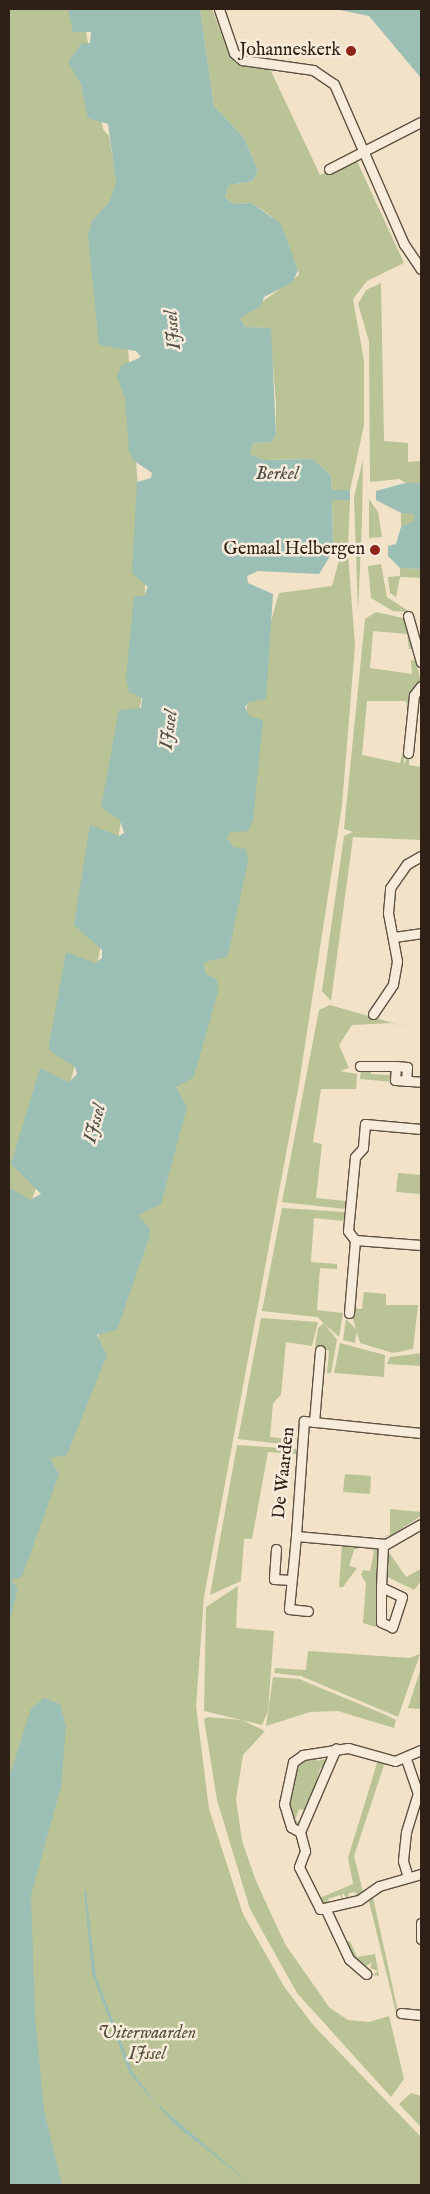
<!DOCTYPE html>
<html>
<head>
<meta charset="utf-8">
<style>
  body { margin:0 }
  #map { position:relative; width:430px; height:2194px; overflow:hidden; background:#f2e2c8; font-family:"IM FELL English",serif }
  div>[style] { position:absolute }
  .green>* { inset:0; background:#b9c396 }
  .water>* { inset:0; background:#9bbeb5 }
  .roads { filter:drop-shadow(1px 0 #5f5043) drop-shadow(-1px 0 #5f5043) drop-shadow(0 1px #5f5043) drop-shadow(0 -1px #5f5043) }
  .minor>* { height:9px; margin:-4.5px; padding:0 4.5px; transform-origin:4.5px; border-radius:4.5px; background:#f7ecdb }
  .dots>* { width:14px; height:14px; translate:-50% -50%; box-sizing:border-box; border:2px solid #f7ecdb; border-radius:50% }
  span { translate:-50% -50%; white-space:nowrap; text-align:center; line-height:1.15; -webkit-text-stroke:5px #f7ecdb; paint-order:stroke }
  .poi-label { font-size:18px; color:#2e2017 }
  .right { translate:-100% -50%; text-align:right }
  .street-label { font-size:18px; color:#2e2017 }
  .park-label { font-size:18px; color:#58513d; font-style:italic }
  .water-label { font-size:19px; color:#4f4f46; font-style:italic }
  .frame { position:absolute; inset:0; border:10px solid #2e2017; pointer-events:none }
</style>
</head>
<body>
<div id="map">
  <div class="green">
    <i style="clip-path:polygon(9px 9px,82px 9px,103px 129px,109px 136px,116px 177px,145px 587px,141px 700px,99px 955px,73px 1073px,9px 1271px)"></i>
    <i style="clip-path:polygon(200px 9px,212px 9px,231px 58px,244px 66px,270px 69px,320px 175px,356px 159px,404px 263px,367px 281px,353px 299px,364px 361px,364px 425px,350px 490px,332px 490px,331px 476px,313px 459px,263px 460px,250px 454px,253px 443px,272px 442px,276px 434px,276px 405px,270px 328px,245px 327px,240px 318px,299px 275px,298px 270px,284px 234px,271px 216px,252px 203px,234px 204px,225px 197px,229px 185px,253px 181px,258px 171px,244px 138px,214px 106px)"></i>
    <i style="clip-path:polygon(381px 283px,384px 441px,408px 443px,408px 462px,421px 461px,421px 523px,401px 527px,401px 513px,407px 513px,406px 483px,399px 479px,370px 482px,369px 341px,358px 304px,366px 290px)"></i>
    <i style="clip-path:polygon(363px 460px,362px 522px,358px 612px,354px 497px)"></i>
    <i style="clip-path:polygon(369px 499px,378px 512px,382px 537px,369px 538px)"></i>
    <i style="clip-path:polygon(332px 500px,350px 500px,348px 545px,333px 545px)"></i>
    <i style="clip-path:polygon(341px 553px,348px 553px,355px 646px,342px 805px,299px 1084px,204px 1597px,196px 1706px,209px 1809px,243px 1914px,285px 1988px,314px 2026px,421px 2137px,421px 2185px,9px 2185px,9px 1581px,50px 1457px,98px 1338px,177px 1086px,204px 963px,247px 706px,279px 593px,332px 586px)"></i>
    <i style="clip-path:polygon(381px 564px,387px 597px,410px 612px,393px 611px,371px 598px,368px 566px)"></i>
    <i style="clip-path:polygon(400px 568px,421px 569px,421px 578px,400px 577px,396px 597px,390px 593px,388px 577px,400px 576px)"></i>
    <i style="clip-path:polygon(376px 612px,407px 619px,414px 649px,409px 649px,407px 634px,373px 631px,370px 668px,412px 674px,411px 660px,416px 661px,421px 683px,408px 718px,406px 701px,367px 701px,362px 755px,400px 763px,404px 747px,404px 764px,410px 753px,409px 765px,421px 767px,421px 840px,353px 837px,331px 1001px,322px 991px,344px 836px,353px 832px,344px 829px,365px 619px)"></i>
    <i style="clip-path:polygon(330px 1005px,421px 1031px,392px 1023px,352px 1025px,339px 1045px,349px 1068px,340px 1071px,357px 1074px,356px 1089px,321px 1089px,313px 1142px,322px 1144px,316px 1198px,346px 1201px,345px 1209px,282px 1202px,319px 1010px)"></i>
    <i style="clip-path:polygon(371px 1068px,371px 1074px,389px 1075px,392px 1070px,393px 1082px,360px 1079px,361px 1069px)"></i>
    <i style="clip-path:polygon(398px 1173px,421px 1175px,421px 1194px,396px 1192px)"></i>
    <i style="clip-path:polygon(282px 1208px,344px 1212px,344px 1221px,314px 1218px,311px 1262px,337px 1264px,337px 1269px,320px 1268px,317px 1310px,343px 1313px,339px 1337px,317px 1317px,262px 1311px)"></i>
    <i style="clip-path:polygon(364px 1292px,386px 1294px,386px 1305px,418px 1305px,413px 1349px,393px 1353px,360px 1343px,352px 1315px,353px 1308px,362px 1309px)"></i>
    <i style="clip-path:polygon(261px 1318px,318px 1322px,312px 1346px,286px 1342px,281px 1395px,273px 1403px,270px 1437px,290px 1439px,290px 1445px,238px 1439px)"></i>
    <i style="clip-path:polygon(346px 1319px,357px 1330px,355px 1343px,343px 1340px)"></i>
    <i style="clip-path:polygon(324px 1323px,337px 1340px,331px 1373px,327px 1373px,329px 1351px,315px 1346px,318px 1328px)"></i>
    <i style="clip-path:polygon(340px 1343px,385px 1355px,384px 1377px,334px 1373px)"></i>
    <i style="clip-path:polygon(421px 1353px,421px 1366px,387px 1364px,390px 1357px)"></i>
    <i style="clip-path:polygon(237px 1445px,297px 1449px,297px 1454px,268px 1452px,252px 1539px,244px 1539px,241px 1581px,210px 1595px)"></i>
    <i style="clip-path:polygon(345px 1474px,371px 1476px,370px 1494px,343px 1492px)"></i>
    <i style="clip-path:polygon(390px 1509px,421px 1512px,421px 1516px,392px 1535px,383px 1537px,390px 1534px)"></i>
    <i style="clip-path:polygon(342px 1544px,364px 1546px,354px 1550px,349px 1566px,357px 1568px,343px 1587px,339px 1587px)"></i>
    <i style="clip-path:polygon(369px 1547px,380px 1548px,376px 1627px,363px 1623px,366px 1583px,361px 1575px,363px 1570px,370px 1571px,374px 1552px)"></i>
    <i style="clip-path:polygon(386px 1548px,406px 1577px,421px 1569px,421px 1581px,414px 1590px,386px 1576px)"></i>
    <i style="clip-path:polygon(238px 1586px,236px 1628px,274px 1631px,268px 1711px,262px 1725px,204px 1711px,206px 1607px)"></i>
    <i style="clip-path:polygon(308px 1651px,409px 1658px,420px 1654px,398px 1717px,301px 1676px,274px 1673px,275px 1668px,306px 1670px)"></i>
    <i style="clip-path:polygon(421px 1668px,421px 1709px,408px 1708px)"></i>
    <i style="clip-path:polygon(273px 1677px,299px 1679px,386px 1715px,396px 1720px,394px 1728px,338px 1711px,310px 1712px,266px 1726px)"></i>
    <i style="clip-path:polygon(208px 1717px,242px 1720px,265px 1731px,243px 1755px,236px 1799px,242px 1841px,256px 1881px,285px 1944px,329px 2007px,348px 2020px,369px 2022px,389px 2016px,404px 2079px,391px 2097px,297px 1993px,250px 1909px,217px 1800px,204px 1719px)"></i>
    <i style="clip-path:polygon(328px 1752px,330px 1760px,320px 1769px,308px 1811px,299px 1809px,295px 1820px,301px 1823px,299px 1828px,293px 1826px,287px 1804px,297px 1762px,315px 1755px,317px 1761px,329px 1758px)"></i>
    <i style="clip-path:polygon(378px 1760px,385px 1762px,354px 1856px,363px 1892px,357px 1897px,356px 1892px,349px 1893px,348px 1899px,342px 1893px,342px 1900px,340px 1895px,328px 1899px,330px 1905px,324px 1904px,317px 1899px,353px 1884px,348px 1858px)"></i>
    <i style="clip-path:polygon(372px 1893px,399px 2016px,397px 2017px,368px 1897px)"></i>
    <i style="clip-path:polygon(350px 1941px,357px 1957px,375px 1954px,379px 1976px,373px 1975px,378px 1971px,370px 1968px,372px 1962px,365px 1967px,361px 1961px,362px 1967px,353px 1959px,344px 1942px)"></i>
    <i style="clip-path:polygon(411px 2093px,421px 2096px,421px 2127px,399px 2104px)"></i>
  </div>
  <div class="water">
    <i style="clip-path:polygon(68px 9px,200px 9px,214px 106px,244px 138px,258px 171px,253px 181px,229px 185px,225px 197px,234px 204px,252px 203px,281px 224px,298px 270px,293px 282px,264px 297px,261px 306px,240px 318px,245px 327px,271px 328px,276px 434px,272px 442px,253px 443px,250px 454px,263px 460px,313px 459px,331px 476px,332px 490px,350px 490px,350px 500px,332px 500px,333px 545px,348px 545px,348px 553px,332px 553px,319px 574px,258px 571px,247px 576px,248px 583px,273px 594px,266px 699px,249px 702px,245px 707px,249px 716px,263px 720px,253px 820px,248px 831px,230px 832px,227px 838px,233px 847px,246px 849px,248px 860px,231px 942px,227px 957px,204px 962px,205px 974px,217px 979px,218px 991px,194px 1077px,176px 1087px,187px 1107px,161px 1204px,138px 1215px,150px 1229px,149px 1238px,117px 1330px,97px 1335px,107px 1355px,67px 1455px,50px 1458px,59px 1474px,22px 1577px,10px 1580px,18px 1588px,9px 1624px,9px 1187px,30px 1200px,41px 1194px,11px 1164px,40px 1068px,69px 1082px,77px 1074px,75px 1067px,50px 1051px,49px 1045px,66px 952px,95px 963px,102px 958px,102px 950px,74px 925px,90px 825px,119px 836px,124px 833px,120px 820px,101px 807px,119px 710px,141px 708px,142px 698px,129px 692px,126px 678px,134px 596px,144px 596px,148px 587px,132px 573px,137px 482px,151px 478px,152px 473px,133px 460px,129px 451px,125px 397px,117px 377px,121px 366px,141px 357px,136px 351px,99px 345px,88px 235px,92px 221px,110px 201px,116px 181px,108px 124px,88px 118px,81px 84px,68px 62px,81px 44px,90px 43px,91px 32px,73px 32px)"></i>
    <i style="clip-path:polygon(335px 9px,421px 9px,421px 78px,369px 16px)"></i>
    <i style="clip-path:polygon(405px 483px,421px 483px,421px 569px,400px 568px,388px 556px,388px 546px,396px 544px,401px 527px,414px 521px,414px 514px,401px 513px,376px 500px,376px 491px)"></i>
    <i style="clip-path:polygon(44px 1698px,60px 1704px,66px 1727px,61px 1787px,31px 1895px,35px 2017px,44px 2110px,62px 2185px,9px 2185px,9px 1778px,31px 1709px)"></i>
    <i style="clip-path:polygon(84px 1891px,86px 1892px,96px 1976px,133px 2073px,157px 2104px,252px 2185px,174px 2124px,130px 2074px,92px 1973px)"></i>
  </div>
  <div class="roads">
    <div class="minor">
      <i style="left:219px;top:9px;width:46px;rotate:71.2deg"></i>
      <i style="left:234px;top:53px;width:11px;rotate:41deg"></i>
      <i style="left:242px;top:60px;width:72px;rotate:8deg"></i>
      <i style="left:313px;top:70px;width:25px;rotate:34deg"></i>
      <i style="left:334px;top:84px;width:175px;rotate:66.4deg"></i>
      <i style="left:404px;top:244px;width:30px;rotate:56deg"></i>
      <i style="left:329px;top:169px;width:103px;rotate:-27.1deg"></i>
      <i style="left:408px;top:616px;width:48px;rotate:74.2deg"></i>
      <i style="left:408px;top:753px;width:58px;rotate:-84.1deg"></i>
      <i style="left:414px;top:695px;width:11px;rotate:-52deg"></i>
      <i style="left:394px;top:937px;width:27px;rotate:-8deg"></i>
      <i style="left:373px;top:1014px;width:36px;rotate:-56deg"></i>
      <i style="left:393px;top:984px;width:23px;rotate:-80deg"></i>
      <i style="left:397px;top:961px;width:49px;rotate:-100.6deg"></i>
      <i style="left:388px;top:913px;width:25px;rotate:-85deg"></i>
      <i style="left:390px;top:888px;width:29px;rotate:-55deg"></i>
      <i style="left:407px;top:864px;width:16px;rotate:-30deg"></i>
      <i style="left:360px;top:1066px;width:36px"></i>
      <i style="left:396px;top:1066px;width:14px;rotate:94deg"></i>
      <i style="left:395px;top:1080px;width:26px;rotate:4deg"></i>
      <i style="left:396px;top:1066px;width:11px;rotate:5deg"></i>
      <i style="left:407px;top:1067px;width:14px;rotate:94deg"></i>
      <i style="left:421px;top:1129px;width:56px;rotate:-174.9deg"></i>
      <i style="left:365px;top:1124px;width:24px;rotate:95deg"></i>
      <i style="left:363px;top:1148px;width:12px;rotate:132deg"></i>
      <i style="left:355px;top:1157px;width:74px;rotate:95.4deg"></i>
      <i style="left:348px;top:1231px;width:11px;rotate:52deg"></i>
      <i style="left:355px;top:1240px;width:66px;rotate:4.3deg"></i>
      <i style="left:349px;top:1313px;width:73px;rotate:-85.3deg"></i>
      <i style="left:314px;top:1422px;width:72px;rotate:-85.2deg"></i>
      <i style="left:421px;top:1433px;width:118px;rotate:-174.1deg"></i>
      <i style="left:304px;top:1421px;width:115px;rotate:94deg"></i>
      <i style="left:296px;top:1536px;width:90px;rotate:5.1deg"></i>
      <i style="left:386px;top:1544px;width:40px;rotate:-29.7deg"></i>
      <i style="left:296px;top:1536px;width:73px;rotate:95.5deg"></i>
      <i style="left:289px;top:1609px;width:19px;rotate:6deg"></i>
      <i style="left:276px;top:1549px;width:30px;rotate:94deg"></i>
      <i style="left:274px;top:1579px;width:17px;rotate:3deg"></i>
      <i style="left:381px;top:1587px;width:23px;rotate:25deg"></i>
      <i style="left:402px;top:1597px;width:32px;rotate:108deg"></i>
      <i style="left:392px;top:1627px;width:12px;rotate:-156deg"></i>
      <i style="left:381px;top:1622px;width:35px;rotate:-90deg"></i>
      <i style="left:381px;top:1587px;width:43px;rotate:-87.3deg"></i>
      <i style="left:421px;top:1750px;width:28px;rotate:157deg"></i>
      <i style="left:395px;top:1761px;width:49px;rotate:-164.5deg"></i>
      <i style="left:348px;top:1748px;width:46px;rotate:171.2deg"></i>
      <i style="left:303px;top:1755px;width:12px;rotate:145deg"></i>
      <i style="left:293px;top:1762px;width:43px;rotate:102.1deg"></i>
      <i style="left:284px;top:1804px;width:24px;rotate:73deg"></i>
      <i style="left:291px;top:1827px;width:10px;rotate:29deg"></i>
      <i style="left:300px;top:1832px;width:20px;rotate:75deg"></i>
      <i style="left:305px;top:1851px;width:17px;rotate:111deg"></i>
      <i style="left:299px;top:1867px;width:47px;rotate:63.4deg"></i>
      <i style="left:320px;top:1909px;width:40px;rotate:-13deg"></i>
      <i style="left:359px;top:1900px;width:24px;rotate:-35deg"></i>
      <i style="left:379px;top:1886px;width:44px;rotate:-15.9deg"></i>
      <i style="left:406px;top:1759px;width:36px;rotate:71deg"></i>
      <i style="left:418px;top:1793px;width:41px;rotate:107.1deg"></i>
      <i style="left:406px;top:1832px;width:29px;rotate:96deg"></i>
      <i style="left:403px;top:1861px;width:17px;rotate:73deg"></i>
      <i style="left:300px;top:1832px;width:91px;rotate:-66.8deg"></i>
      <i style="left:326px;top:1910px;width:54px;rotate:64.9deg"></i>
      <i style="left:349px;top:1959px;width:23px;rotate:41deg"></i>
      <i style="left:421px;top:1923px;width:16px;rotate:90deg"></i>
      <i style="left:401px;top:2013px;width:20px;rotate:6deg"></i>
    </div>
  </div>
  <div class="dots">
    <i style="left:351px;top:51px;background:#8f2418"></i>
    <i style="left:375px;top:550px;background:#8f2418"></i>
  </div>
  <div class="poi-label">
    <span class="right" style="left:341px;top:51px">Johanneskerk</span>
    <span class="right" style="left:365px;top:550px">Gemaal Helbergen</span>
  </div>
  <div class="street-label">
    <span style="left:285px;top:1473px;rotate:-84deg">De Waarden</span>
  </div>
  <div class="park-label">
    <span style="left:147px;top:2045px">Uiterwaarden<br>IJssel</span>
  </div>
  <div class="water-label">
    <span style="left:174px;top:330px;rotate:-95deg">IJssel</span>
    <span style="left:277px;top:475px">Berkel</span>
    <span style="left:170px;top:730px;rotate:-82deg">IJssel</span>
    <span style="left:96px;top:1124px;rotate:-74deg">IJssel</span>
  </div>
  <div class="frame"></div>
</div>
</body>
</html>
